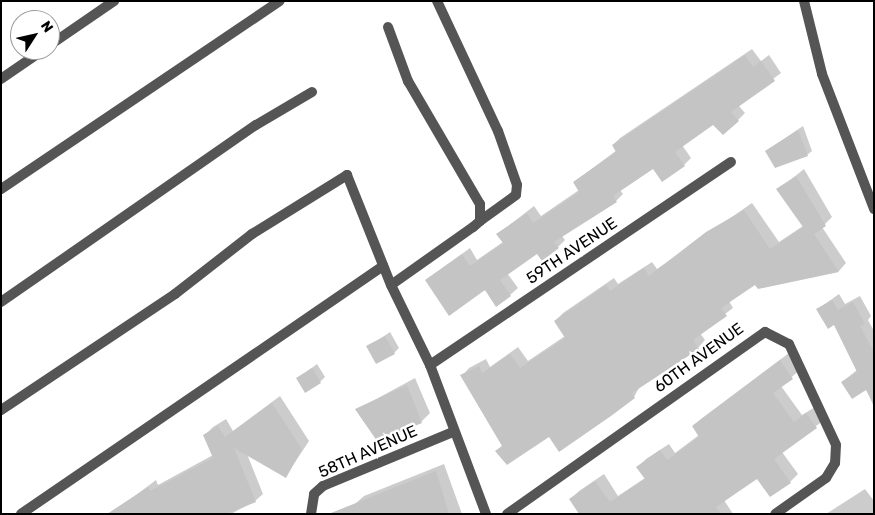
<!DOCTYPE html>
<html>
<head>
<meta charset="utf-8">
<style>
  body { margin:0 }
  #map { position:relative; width:875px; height:515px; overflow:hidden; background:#fff; font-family:Rubik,sans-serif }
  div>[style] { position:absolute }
  .shadow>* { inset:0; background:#0003 }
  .building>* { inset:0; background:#c4c4c4 }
  .street>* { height:10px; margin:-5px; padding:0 5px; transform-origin:5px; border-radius:5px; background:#555 }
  span { translate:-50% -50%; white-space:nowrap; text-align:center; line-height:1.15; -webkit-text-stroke:5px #fff; paint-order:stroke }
  .street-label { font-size:16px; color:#000 }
  .frame { position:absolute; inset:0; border:2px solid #000; pointer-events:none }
  .north { position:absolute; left:10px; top:10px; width:50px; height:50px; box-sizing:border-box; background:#fff; border:1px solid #999; border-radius:50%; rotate:55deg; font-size:14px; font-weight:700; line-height:20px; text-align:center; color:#000 }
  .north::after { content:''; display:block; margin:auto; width:18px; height:22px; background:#000; clip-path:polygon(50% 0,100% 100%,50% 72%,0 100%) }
</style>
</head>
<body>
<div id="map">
  <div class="shadow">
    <i style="clip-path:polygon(752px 49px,761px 61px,769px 55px,781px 73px,738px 105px,745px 113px,738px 120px,714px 123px,682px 145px,691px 158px,684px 165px,653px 167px,620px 190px,623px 194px,616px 201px,562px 236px,565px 240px,558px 247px,537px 253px,507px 273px,518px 288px,510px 295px,426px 280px,470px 248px,477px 260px,503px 242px,498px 234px,534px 206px,541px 216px,579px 190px,574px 182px,617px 150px,613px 145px,620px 138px)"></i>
    <i style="clip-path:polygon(803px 126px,812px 151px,807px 155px,766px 151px)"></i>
    <i style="clip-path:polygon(804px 169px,832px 217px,822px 227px,846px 263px,839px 271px,759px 288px,756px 283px,729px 301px,733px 308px,700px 333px,705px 340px,698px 348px,640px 386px,634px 397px,549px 435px,497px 451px,503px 445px,462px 376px,469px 368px,486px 359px,490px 367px,518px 347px,528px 361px,565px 336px,555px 321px,563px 313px,614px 278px,618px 284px,652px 262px,657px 269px,752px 203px,779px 242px,803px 226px,778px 190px)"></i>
    <i style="clip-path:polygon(839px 294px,845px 304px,860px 296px,871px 316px,868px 320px,874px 331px,874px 407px,866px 389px,842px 382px,857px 370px,834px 324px,818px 309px)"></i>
    <i style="clip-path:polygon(390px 332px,399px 348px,394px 353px,368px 347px)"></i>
    <i style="clip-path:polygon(789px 353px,800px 370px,781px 386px,802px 415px,815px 407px,824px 420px,782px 452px,798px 474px,790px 482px,770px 495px,758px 477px,724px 500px,733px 514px,581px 514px,571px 499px,579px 491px,604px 474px,618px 496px,645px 478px,638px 467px,646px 459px,669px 444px,675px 453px,699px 435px,693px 426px,701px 419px)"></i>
    <i style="clip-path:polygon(317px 364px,325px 377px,320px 382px,298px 378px)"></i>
    <i style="clip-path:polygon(415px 378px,430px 413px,421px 422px,377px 440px,356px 410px)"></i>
    <i style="clip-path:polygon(280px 396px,309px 441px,286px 476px,247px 454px,263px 494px,255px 501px,231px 514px,111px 514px,156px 480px,158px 485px,213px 455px,205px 435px,213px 427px,226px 419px,233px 431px)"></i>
    <i style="clip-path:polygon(444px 464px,462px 514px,359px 514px,355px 504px,364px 496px)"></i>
    <i style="clip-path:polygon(865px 489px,874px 501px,874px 514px,826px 514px)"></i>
  </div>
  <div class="building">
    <i style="clip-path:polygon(745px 55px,753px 67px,761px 61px,775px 81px,731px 112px,739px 121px,723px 135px,713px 125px,675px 152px,685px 166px,662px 182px,653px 169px,613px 196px,617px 202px,554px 242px,559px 248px,542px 261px,537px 254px,500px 280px,511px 296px,496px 307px,485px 290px,449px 316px,425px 280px,462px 254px,470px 266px,503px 243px,496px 234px,527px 213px,533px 223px,579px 192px,573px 182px,616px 152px,612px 145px)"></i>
    <i style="clip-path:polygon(798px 130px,808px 156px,775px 168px,765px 151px)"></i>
    <i style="clip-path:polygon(796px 176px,826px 226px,814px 234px,839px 272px,758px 289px,755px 285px,721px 308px,727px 316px,693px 340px,699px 349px,632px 393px,635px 398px,611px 416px,559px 452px,549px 437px,507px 465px,495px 451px,502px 446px,460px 375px,479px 366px,482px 373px,510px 354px,520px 368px,565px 338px,554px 321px,606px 285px,610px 291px,644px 268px,649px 276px,706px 232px,744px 210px,770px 249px,803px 227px,776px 189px)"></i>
    <i style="clip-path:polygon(832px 300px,838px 310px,853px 302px,865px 324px,860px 326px,874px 352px,874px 405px,866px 390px,852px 399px,841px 382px,857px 372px,834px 325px,828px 329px,816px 309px)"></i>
    <i style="clip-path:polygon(385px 336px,395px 354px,376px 364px,366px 346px)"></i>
    <i style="clip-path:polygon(780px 360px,793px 379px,773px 393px,794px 422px,806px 413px,817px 428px,774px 459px,791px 483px,770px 497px,757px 479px,716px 507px,721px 514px,579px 514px,569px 499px,595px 481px,610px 502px,645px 479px,636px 467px,660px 450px,667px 460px,699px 437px,692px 426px)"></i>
    <i style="clip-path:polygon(312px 368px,321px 383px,305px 393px,296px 378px)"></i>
    <i style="clip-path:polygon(407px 385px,422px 423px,377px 441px,355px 409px)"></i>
    <i style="clip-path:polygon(272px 403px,302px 449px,286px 478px,234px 448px,256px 502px,226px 514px,107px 514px,148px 487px,150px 491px,213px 458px,203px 435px,218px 426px,225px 437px)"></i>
    <i style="clip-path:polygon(436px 471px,449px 514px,332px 514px,331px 513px)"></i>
  </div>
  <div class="street">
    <i style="left:437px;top:1px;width:144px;rotate:64.9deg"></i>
    <i style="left:498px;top:131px;width:57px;rotate:70.6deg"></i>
    <i style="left:517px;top:185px;width:10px;rotate:96deg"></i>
    <i style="left:516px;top:195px;width:44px;rotate:144.2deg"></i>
    <i style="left:804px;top:1px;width:75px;rotate:76.1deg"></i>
    <i style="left:822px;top:74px;width:145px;rotate:68.9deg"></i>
    <i style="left:388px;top:27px;width:58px;rotate:69.7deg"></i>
    <i style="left:408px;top:81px;width:143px;rotate:59.7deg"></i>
    <i style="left:480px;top:204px;width:17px;rotate:90deg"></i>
    <i style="left:480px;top:221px;width:9px;rotate:139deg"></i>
    <i style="left:473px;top:227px;width:100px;rotate:144.7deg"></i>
    <i style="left:391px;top:285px;width:89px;rotate:64deg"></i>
    <i style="left:430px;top:365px;width:159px;rotate:69.4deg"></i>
    <i style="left:50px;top:45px;width:78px;rotate:-34.5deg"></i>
    <i style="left:1px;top:79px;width:51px;rotate:-34.6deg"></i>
    <i style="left:1px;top:189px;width:336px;rotate:-34deg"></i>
    <i style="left:1px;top:302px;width:310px;rotate:-34.8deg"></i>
    <i style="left:256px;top:125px;width:65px;rotate:-30.5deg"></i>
    <i style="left:430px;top:365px;width:363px;rotate:-34deg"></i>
    <i style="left:1px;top:410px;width:209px;rotate:-33.7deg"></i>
    <i style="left:175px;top:294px;width:98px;rotate:-37.9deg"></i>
    <i style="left:252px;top:234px;width:112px;rotate:-31.8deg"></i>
    <i style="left:347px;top:175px;width:118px;rotate:68.2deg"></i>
    <i style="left:21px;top:514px;width:439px;rotate:-34.4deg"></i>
    <i style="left:311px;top:514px;width:20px;rotate:-81deg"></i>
    <i style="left:314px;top:494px;width:12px;rotate:-42deg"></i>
    <i style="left:323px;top:486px;width:141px;rotate:-22.6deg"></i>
    <i style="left:507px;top:514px;width:316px;rotate:-35.2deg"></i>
    <i style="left:765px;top:332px;width:27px;rotate:27deg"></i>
    <i style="left:789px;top:344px;width:111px;rotate:65deg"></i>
    <i style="left:836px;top:445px;width:18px;rotate:93deg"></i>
    <i style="left:835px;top:463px;width:17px;rotate:121deg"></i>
    <i style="left:826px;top:478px;width:62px;rotate:144.8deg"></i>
  </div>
  <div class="street-label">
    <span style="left:572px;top:251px;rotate:-34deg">59TH AVENUE</span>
    <span style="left:699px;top:358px;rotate:-36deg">60TH AVENUE</span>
    <span style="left:368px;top:452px;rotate:-24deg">58TH AVENUE</span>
  </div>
  <div class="frame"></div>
  <div class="north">N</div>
</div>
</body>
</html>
